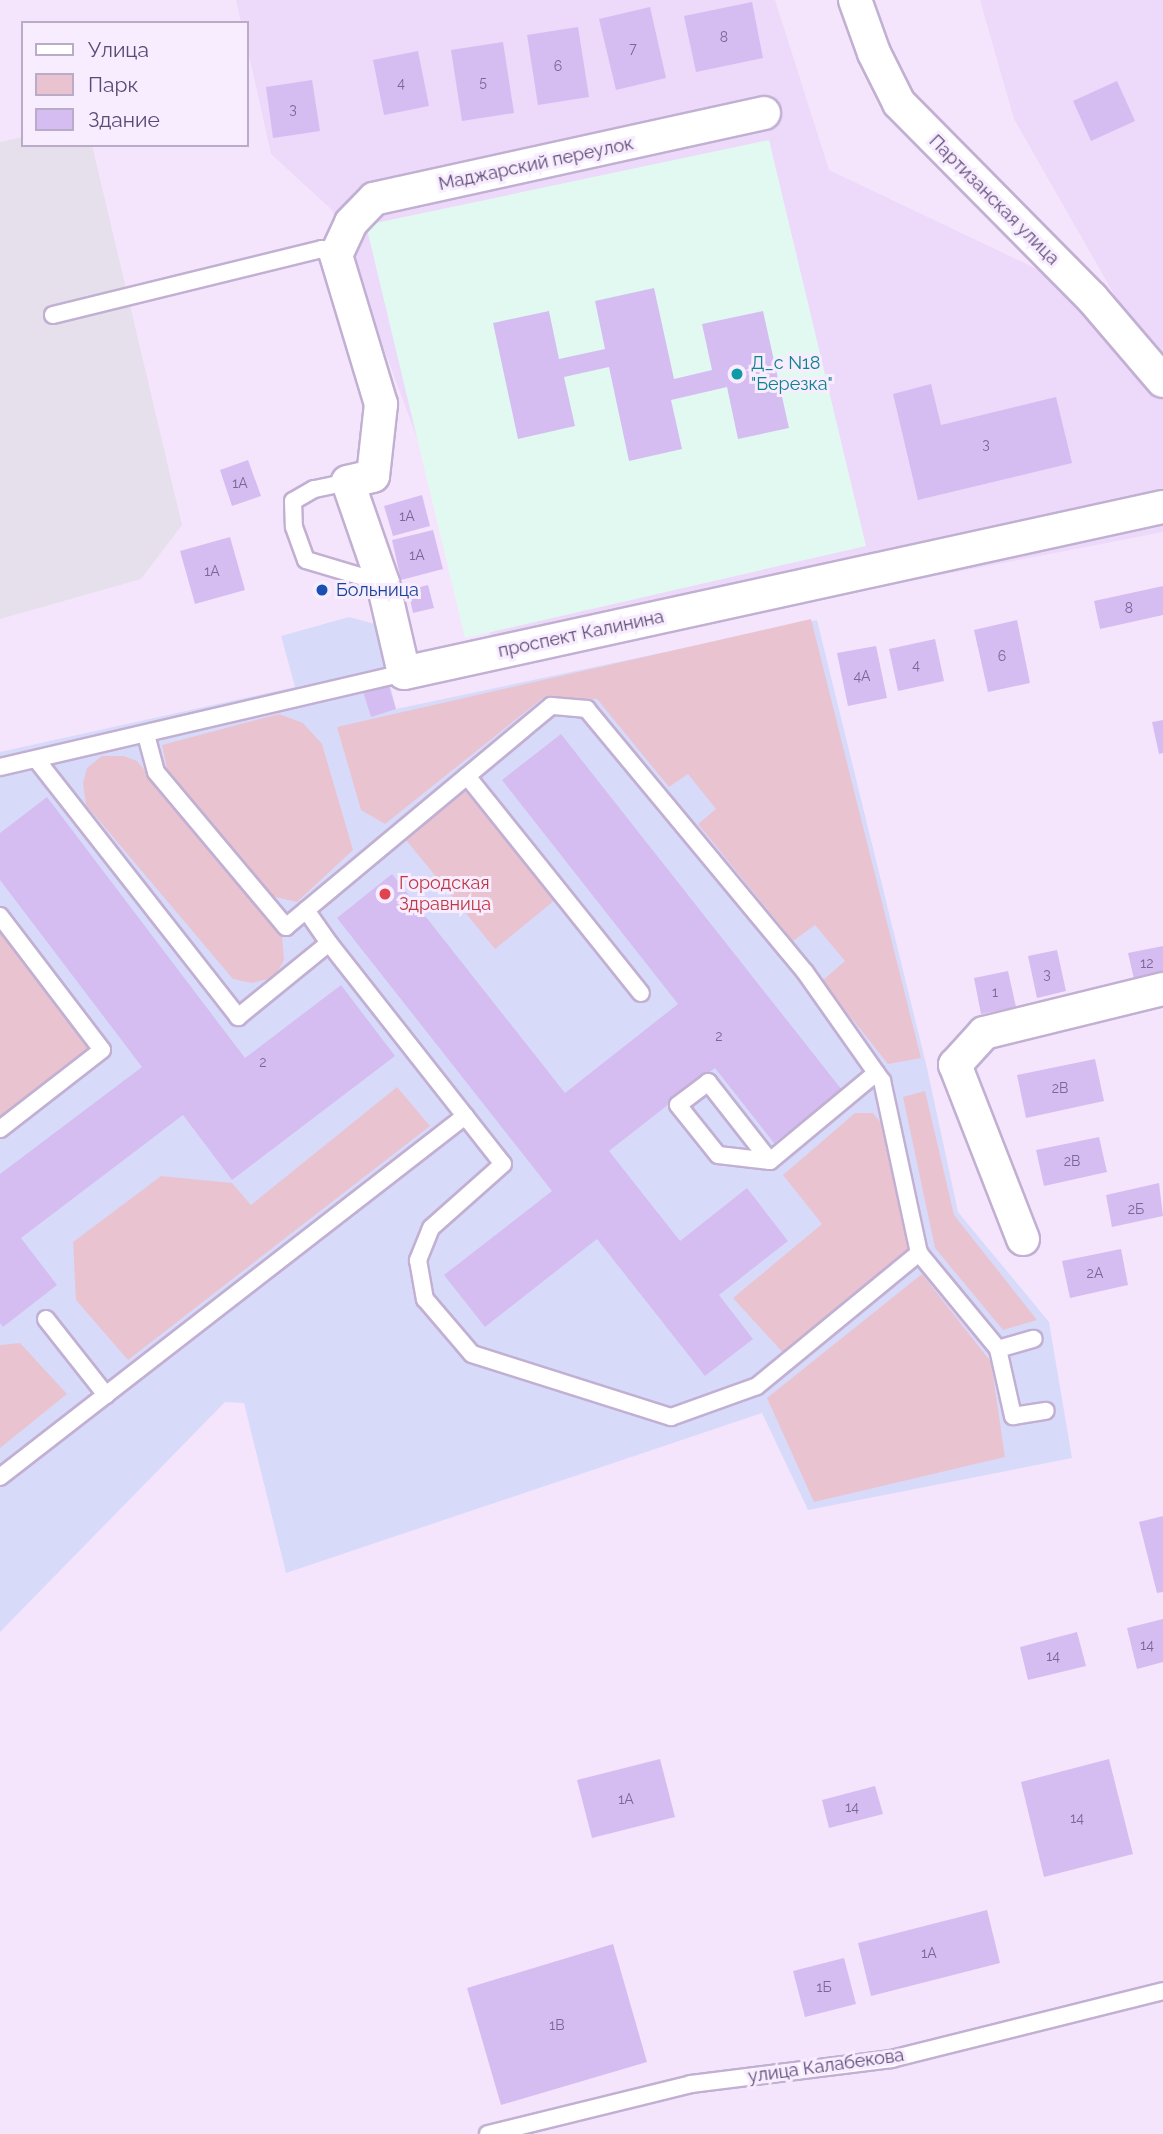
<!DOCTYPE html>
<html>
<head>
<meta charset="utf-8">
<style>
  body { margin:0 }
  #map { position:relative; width:1163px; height:2134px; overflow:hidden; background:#f5e5fc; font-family:Raleway,sans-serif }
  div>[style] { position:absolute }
  .residential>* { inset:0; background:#edd9f9 }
  .industrial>* { inset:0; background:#e6dfec }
  .education>* { inset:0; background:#e2f9f2 }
  .medical>* { inset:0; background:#d8dafa }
  .green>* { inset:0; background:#eac3d1 }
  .building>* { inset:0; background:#d5bdf2 }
  .roads { filter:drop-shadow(2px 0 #c2b0d3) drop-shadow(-2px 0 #c2b0d3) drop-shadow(0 2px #c2b0d3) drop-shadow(0 -2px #c2b0d3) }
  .lane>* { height:16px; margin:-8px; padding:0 8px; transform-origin:8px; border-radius:8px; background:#fff }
  .street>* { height:32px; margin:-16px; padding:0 16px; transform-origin:16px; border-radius:16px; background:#fff }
  .dots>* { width:19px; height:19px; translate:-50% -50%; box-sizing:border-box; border:4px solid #f8ecff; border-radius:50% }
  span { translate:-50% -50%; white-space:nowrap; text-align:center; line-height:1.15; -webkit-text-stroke:6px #f8ecff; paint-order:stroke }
  .number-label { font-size:14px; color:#7a6795 }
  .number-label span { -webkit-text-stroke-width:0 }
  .street-label { font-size:18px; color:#5c4a76 }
  .culture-label { font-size:18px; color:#0d838f }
  .left { translate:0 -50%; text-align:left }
  .transit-label { font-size:18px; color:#164399 }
  .health-label { font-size:18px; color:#be3a42 }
  .legend { position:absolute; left:21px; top:21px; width:228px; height:126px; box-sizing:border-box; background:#f8ecff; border:2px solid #baabc8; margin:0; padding:9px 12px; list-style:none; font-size:21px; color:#5c4a76 }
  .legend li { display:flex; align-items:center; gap:14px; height:35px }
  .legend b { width:35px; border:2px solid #baabc8 }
</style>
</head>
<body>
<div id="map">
  <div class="residential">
    <i style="clip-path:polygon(236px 0,775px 0,829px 170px,1123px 310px,1014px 119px,980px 0,1163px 0,1163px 532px,500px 660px,332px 210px,271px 154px,247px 46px,247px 23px,241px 23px)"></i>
  </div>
  <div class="industrial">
    <i style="clip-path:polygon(23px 137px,23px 145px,92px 145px,182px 525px,141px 579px,0 619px,0 142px)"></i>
  </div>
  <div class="education">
    <i style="clip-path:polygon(769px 140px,866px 546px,465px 638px,366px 225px)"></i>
  </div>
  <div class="medical">
    <i style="clip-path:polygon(349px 617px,375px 624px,396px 709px,817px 620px,927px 1068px,958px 1212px,1049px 1322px,1072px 1458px,808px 1510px,762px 1413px,286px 1573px,244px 1403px,225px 1402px,0 1632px,0 752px,295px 687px,281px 636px)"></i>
  </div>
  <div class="green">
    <i style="clip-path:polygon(811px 619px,921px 1058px,888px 1064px,822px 981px,845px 961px,815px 925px,793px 941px,698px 824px,716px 809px,688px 774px,669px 787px,597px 699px,544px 697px,385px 824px,361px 810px,337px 727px)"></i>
    <i style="clip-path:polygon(279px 714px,303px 723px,322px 744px,353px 850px,297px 902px,271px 896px,167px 769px,162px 745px)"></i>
    <i style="clip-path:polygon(102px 756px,124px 756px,137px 761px,282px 936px,284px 960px,275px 977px,252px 983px,233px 979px,86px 805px,83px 783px,87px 768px)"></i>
    <i style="clip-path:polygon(465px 791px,555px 900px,495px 949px,406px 840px)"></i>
    <i style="clip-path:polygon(0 909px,105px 1042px,0 1121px)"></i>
    <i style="clip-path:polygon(397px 1087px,430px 1126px,128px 1360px,76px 1300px,73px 1242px,161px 1176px,232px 1183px,251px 1205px)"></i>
    <i style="clip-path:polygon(925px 1091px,954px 1215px,1037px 1320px,1003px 1330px,935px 1248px,903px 1097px)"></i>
    <i style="clip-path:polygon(855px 1113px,873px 1113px,885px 1128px,910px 1250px,785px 1355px,733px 1298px,822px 1224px,783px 1175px)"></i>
    <i style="clip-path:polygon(922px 1274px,991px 1362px,1005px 1457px,814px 1502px,767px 1398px)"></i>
    <i style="clip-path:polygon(20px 1343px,67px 1394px,0 1448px,0 1345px)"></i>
  </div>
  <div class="building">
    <i style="clip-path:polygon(752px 2px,763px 58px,696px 72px,684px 16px)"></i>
    <i style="clip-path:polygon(650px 7px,666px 78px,616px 90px,599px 19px)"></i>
    <i style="clip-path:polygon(578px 27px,589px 97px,538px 105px,527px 35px)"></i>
    <i style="clip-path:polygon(503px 42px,514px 113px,462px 121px,451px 50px)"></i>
    <i style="clip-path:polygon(418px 51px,429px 106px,384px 115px,373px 60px)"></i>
    <i style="clip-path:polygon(312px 80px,320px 131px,273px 138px,266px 87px)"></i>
    <i style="clip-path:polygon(1117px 81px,1135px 121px,1091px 141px,1073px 101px)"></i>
    <i style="clip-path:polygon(654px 288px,674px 379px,712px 370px,702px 324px,763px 311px,789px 428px,738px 439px,727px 387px,671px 400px,682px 449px,629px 461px,609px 367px,564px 377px,575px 426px,518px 439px,493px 323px,549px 311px,559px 359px,605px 349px,595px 301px)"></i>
    <i style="clip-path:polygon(931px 384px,941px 425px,1056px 397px,1072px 463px,918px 500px,893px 394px)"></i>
    <i style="clip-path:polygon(248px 460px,261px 496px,232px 506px,220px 470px)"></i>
    <i style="clip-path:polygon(422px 495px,430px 526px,393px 536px,384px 506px)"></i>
    <i style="clip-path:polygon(433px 530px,443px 569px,401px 580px,392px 540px)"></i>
    <i style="clip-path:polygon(230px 537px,245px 590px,195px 604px,180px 551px)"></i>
    <i style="clip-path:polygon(428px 585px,434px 608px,413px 613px,408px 590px)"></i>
    <i style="clip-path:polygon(1163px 586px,1163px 615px,1100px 629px,1094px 601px)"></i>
    <i style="clip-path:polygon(1017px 620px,1030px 683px,988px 692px,974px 630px)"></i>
    <i style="clip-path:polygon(935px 639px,944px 681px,898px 691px,889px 649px)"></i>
    <i style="clip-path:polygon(876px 646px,887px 698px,848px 706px,837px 653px)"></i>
    <i style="clip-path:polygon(388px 683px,396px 709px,371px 717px,363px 691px)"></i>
    <i style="clip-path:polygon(1163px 720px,1163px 753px,1159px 754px,1152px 722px)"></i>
    <i style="clip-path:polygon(561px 734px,842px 1090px,774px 1143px,715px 1068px,609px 1151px,680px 1241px,747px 1188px,788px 1241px,719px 1295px,753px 1339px,705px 1376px,597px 1239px,485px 1327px,444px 1275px,552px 1191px,337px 918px,392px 874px,565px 1093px,678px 1004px,502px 780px)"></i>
    <i style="clip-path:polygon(47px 797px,245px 1058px,341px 985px,395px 1056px,232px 1180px,183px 1115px,21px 1238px,57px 1285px,3px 1327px,0 1323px,0 1174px,142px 1067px,0 880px,0 833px)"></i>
    <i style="clip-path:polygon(1163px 946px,1163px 973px,1134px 979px,1128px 953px)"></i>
    <i style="clip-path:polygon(1057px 950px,1066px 991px,1037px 998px,1028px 956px)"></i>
    <i style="clip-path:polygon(1008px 971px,1016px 1007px,981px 1014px,974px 978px)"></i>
    <i style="clip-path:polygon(1095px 1059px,1104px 1101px,1026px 1118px,1017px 1075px)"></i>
    <i style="clip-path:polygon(1099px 1137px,1107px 1172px,1044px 1186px,1036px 1150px)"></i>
    <i style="clip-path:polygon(1159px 1183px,1163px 1216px,1112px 1227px,1106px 1195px)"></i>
    <i style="clip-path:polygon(1121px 1249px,1128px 1285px,1070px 1298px,1062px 1261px)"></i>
    <i style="clip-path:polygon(1163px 1516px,1163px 1592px,1157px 1593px,1139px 1522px)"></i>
    <i style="clip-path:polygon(1163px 1619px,1163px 1662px,1137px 1669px,1127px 1628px)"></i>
    <i style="clip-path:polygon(1077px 1632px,1086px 1666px,1028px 1680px,1020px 1647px)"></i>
    <i style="clip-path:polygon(660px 1759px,675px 1817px,592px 1838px,577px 1780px)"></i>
    <i style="clip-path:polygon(1109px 1759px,1133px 1854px,1044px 1877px,1021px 1782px)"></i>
    <i style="clip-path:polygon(875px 1786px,883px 1814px,829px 1828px,822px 1800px)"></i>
    <i style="clip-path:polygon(987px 1910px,1000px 1963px,871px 1996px,858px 1943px)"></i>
    <i style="clip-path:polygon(613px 1944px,647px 2062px,501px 2105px,467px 1988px)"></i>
    <i style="clip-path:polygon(844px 1958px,856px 2004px,805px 2017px,793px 1971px)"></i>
  </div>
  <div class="roads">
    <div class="lane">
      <i style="left:53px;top:315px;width:277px;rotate:-13.8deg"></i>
      <i style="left:322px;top:249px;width:15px;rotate:23deg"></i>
      <i style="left:348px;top:482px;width:35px;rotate:168deg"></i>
      <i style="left:314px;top:489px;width:24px;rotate:150deg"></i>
      <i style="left:293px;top:501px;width:26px;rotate:88deg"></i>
      <i style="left:294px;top:527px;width:35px;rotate:70deg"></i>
      <i style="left:306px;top:560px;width:80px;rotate:16.6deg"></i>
      <i style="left:36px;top:759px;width:328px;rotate:51.9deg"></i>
      <i style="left:238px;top:1017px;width:117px;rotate:-39.1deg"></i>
      <i style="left:329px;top:943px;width:281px;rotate:51.8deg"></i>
      <i style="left:503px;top:1164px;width:96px;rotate:138.4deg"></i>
      <i style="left:431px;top:1228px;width:35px;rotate:112deg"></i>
      <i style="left:418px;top:1260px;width:40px;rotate:80deg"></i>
      <i style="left:425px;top:1299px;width:72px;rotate:49.5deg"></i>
      <i style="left:472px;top:1354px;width:209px;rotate:17.6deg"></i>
      <i style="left:671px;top:1417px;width:91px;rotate:-19.8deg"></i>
      <i style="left:757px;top:1386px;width:210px;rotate:-39.4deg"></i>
      <i style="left:919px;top:1253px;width:176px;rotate:-102.1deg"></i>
      <i style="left:882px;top:1081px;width:133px;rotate:-125.2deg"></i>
      <i style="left:805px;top:972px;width:342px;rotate:-129.7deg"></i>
      <i style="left:587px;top:709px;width:36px;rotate:-175deg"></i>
      <i style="left:551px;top:706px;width:345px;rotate:140.2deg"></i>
      <i style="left:286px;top:927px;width:202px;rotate:-130deg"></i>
      <i style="left:156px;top:772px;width:39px;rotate:-105deg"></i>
      <i style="left:0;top:767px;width:415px;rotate:-13.1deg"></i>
      <i style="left:467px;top:776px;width:278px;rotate:51.3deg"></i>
      <i style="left:306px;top:910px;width:40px;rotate:55.1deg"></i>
      <i style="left:0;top:916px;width:168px;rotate:52.7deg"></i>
      <i style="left:102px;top:1050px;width:129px;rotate:142.2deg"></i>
      <i style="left:770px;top:1161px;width:52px;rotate:-173.4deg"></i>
      <i style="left:718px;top:1155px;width:64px;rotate:-128.7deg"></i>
      <i style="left:678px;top:1105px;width:38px;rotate:-37deg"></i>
      <i style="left:708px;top:1082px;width:100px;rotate:51.9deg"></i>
      <i style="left:770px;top:1161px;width:138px;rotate:-39.7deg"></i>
      <i style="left:919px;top:1253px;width:124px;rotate:50.5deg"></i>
      <i style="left:998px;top:1349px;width:69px;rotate:77.4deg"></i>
      <i style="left:1013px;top:1416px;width:33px;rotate:-9deg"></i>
      <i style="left:46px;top:1319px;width:97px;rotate:51.7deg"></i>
      <i style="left:998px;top:1349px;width:37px;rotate:-16deg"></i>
      <i style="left:0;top:1477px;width:589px;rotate:-37.82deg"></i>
      <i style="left:488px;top:2134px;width:209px;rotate:-13.8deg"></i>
      <i style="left:691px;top:2084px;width:202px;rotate:-7.1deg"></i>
      <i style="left:891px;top:2059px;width:280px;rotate:-14deg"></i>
    </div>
    <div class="street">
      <i style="left:855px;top:0;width:56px;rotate:70.3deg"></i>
      <i style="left:874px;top:53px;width:56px;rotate:63.4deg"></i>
      <i style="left:899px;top:103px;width:274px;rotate:45.3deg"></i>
      <i style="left:1092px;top:298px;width:109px;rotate:49.5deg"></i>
      <i style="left:764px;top:113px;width:399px;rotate:167.6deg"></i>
      <i style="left:374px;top:199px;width:33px;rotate:134deg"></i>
      <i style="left:351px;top:223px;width:35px;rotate:115deg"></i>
      <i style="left:336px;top:255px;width:156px;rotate:73.2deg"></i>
      <i style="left:381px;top:404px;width:72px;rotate:96.3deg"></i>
      <i style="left:373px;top:476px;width:26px;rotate:167deg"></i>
      <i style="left:348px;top:482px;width:107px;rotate:70.9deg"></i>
      <i style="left:383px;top:583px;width:92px;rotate:76.9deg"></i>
      <i style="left:404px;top:673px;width:777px;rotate:-12.34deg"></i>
      <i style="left:1023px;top:1239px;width:187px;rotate:-111.3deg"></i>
      <i style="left:955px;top:1065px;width:43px;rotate:-47.8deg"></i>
      <i style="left:984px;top:1033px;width:184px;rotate:-13.8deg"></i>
    </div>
  </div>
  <div class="dots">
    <i style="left:737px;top:374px;background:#0f9aa8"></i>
    <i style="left:322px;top:590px;background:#1a4fb4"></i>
    <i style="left:385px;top:894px;background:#e0444e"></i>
  </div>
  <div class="number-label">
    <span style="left:724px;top:37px">8</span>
    <span style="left:633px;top:48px">7</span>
    <span style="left:558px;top:66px">6</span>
    <span style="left:483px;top:82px">5</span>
    <span style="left:401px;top:83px">4</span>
    <span style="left:293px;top:109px">3</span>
    <span style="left:986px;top:444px">3</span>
    <span style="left:240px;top:483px">1А</span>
    <span style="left:407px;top:516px">1А</span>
    <span style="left:417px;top:555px">1А</span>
    <span style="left:212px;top:571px">1А</span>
    <span style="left:1129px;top:608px">8</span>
    <span style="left:1002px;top:656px">6</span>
    <span style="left:916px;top:665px">4</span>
    <span style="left:862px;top:676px">4А</span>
    <span style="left:1147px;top:963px">12</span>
    <span style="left:1047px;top:974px">3</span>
    <span style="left:995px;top:992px">1</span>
    <span style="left:719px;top:1036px">2</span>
    <span style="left:263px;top:1062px">2</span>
    <span style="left:1060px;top:1088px">2В</span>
    <span style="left:1072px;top:1161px">2В</span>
    <span style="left:1136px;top:1209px">2Б</span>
    <span style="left:1095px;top:1273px">2А</span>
    <span style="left:1147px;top:1645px">14</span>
    <span style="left:1053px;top:1656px">14</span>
    <span style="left:626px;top:1799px">1А</span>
    <span style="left:852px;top:1807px">14</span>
    <span style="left:1077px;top:1818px">14</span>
    <span style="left:929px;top:1953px">1А</span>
    <span style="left:824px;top:1987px">1Б</span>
    <span style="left:557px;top:2025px">1В</span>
  </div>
  <div class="street-label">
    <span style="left:536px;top:164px;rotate:-12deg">Маджарский переулок</span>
    <span style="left:994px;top:200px;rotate:45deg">Партизанская улица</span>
    <span style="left:581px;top:634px;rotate:-12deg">проспект Калинина</span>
    <span style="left:826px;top:2066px;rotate:-8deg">улица Калабекова</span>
  </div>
  <div class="culture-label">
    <span class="left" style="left:751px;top:374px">Д_с N18<br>"Березка"</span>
  </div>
  <div class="transit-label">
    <span class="left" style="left:336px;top:590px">Больница</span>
  </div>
  <div class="health-label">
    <span class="left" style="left:399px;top:894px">Городская<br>Здравница</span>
  </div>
  <ul class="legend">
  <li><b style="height:9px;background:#fff"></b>Улица</li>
  <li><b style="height:19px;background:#eac3d1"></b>Парк</li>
  <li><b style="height:19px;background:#d5bdf2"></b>Здание</li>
  </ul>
</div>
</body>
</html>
